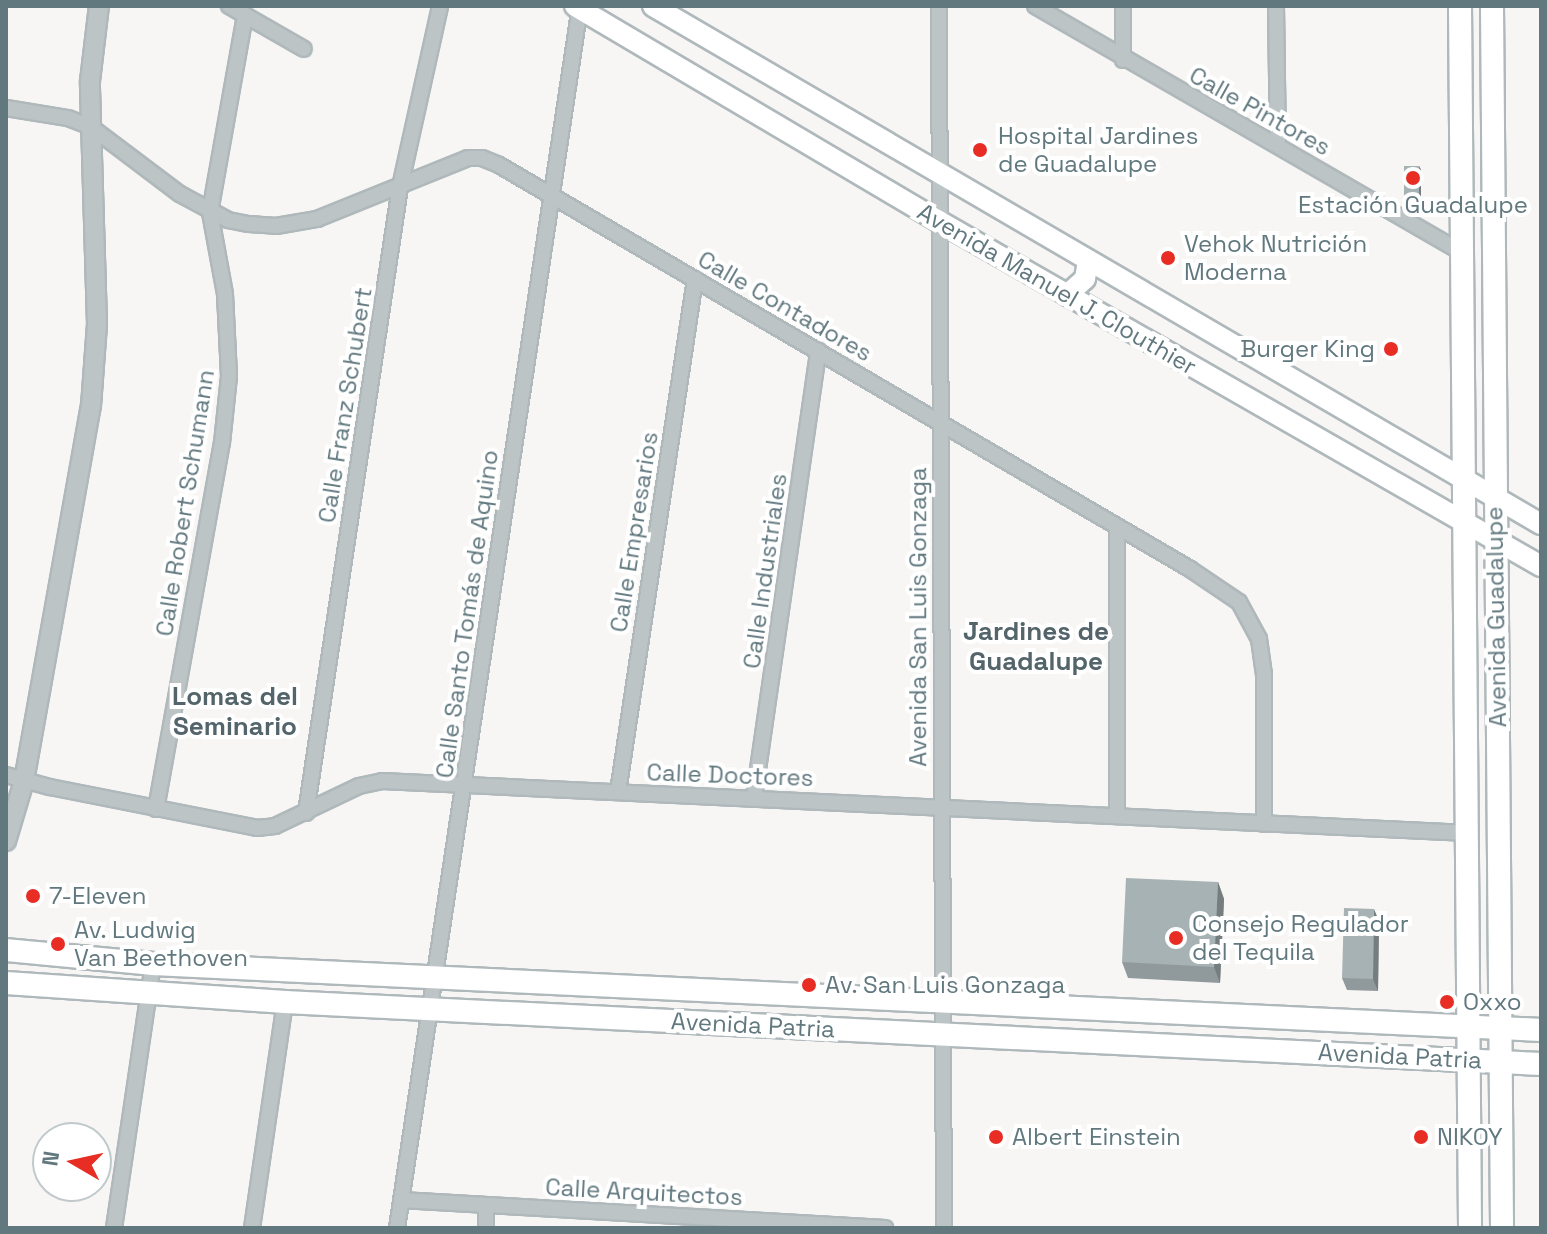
<!DOCTYPE html>
<html>
<head>
<meta charset="utf-8">
<style>
  body { margin:0 }
  #map { position:relative; width:1547px; height:1234px; overflow:hidden; background:#f7f6f4; font-family:"Space Grotesk",sans-serif }
  div>[style] { position:absolute }
  .roads { filter:drop-shadow(2px 0 #afb8bb) drop-shadow(-2px 0 #afb8bb) drop-shadow(0 2px #afb8bb) drop-shadow(0 -2px #afb8bb) }
  .minor>* { height:14px; margin:-7px; padding:0 7px; transform-origin:7px; border-radius:7px; background:#bdc4c6 }
  .tertiary>* { height:18px; margin:-9px; padding:0 9px; transform-origin:9px; border-radius:9px; background:#bdc4c6 }
  .secondary>* { height:20px; margin:-10px; padding:0 10px; transform-origin:10px; border-radius:10px; background:#fff }
  .primary>* { height:22px; margin:-11px; padding:0 11px; transform-origin:11px; border-radius:11px; background:#fff }
  .wall>* { inset:0; background:#90999c }
  .shaded-wall>* { inset:0; background:#757d7f }
  .building>* { inset:0; background:#a7b2b5 }
  .dots>* { width:22px; height:22px; translate:-50% -50%; box-sizing:border-box; border:4px solid #fff; border-radius:50% }
  span { translate:-50% -50%; white-space:nowrap; text-align:center; line-height:1.15; -webkit-text-stroke:8px #fff; paint-order:stroke }
  .street-label { font-size:24px; color:#61787f }
  .poi-label { font-size:24px; color:#61787f }
  .left { translate:0 -50%; text-align:left }
  .right { translate:-100% -50%; text-align:right }
  .neighbourhood-label { font-size:26px; color:#53646a; font-weight:700 }
  .frame { position:absolute; inset:0; border:8px solid #61787f; pointer-events:none }
  .north { position:absolute; left:32px; top:1122px; width:80px; height:80px; box-sizing:border-box; background:#fff; border:2px solid #c0c9cc; border-radius:50%; rotate:279deg; font-size:22px; font-weight:700; line-height:32px; text-align:center; color:#61787f }
  .north::after { content:''; display:block; margin:auto; width:28px; height:36px; background:#e72d24; clip-path:polygon(50% 0,100% 100%,50% 72%,0 100%) }
</style>
</head>
<body>
<div id="map">
  <div class="roads">
    <div class="minor">
      <i style="left:229px;top:6px;width:86px;rotate:29.8deg"></i>
      <i style="left:939px;top:6px;width:1222px;rotate:89.77deg"></i>
      <i style="left:1035px;top:6px;width:496px;rotate:30deg"></i>
      <i style="left:1123px;top:6px;width:54px;rotate:90deg"></i>
      <i style="left:1276px;top:6px;width:139px;rotate:89.2deg"></i>
      <i style="left:6px;top:108px;width:63px;rotate:9.2deg"></i>
      <i style="left:68px;top:118px;width:25px;rotate:21deg"></i>
      <i style="left:91px;top:127px;width:111px;rotate:37deg"></i>
      <i style="left:180px;top:194px;width:55px;rotate:28.4deg"></i>
      <i style="left:228px;top:220px;width:21px;rotate:11deg"></i>
      <i style="left:249px;top:224px;width:27px;rotate:4deg"></i>
      <i style="left:276px;top:226px;width:42px;rotate:-9.7deg"></i>
      <i style="left:317px;top:219px;width:163px;rotate:-22deg"></i>
      <i style="left:468px;top:158px;width:14px"></i>
      <i style="left:482px;top:158px;width:18px;rotate:22deg"></i>
      <i style="left:499px;top:165px;width:800px;rotate:30.31deg"></i>
      <i style="left:1190px;top:569px;width:59px;rotate:34deg"></i>
      <i style="left:1239px;top:602px;width:42px;rotate:61.6deg"></i>
      <i style="left:1259px;top:639px;width:35px;rotate:82deg"></i>
      <i style="left:1264px;top:674px;width:150px;rotate:90deg"></i>
      <i style="left:1117px;top:529px;width:287px;rotate:90deg"></i>
      <i style="left:6px;top:775px;width:46px;rotate:15.3deg"></i>
      <i style="left:50px;top:787px;width:211px;rotate:11.2deg"></i>
      <i style="left:257px;top:828px;width:18px;rotate:-6deg"></i>
      <i style="left:275px;top:826px;width:93px;rotate:-25.5deg"></i>
      <i style="left:359px;top:786px;width:24px;rotate:-12deg"></i>
      <i style="left:382px;top:781px;width:1087px;rotate:2.74deg"></i>
      <i style="left:618px;top:792px;width:519px;rotate:-81.46deg"></i>
      <i style="left:754px;top:797px;width:451px;rotate:-81.8deg"></i>
      <i style="left:156px;top:809px;width:372px;rotate:-79.8deg"></i>
      <i style="left:222px;top:443px;width:67px;rotate:-84deg"></i>
      <i style="left:229px;top:376px;width:82px;rotate:-92.8deg"></i>
      <i style="left:225px;top:294px;width:83px;rotate:-100.4deg"></i>
      <i style="left:210px;top:212px;width:200px;rotate:-79.9deg"></i>
      <i style="left:306px;top:813px;width:633px;rotate:-81.46deg"></i>
      <i style="left:400px;top:187px;width:185px;rotate:-77.5deg"></i>
      <i style="left:401px;top:1200px;width:485px;rotate:3.3deg"></i>
      <i style="left:486px;top:1205px;width:23px;rotate:90deg"></i>
      <i style="left:114px;top:1228px;width:267px;rotate:-81.6deg"></i>
      <i style="left:252px;top:1228px;width:228px;rotate:-81.7deg"></i>
      <i style="left:397px;top:1228px;width:1236px;rotate:-81.48deg"></i>
    </div>
    <div class="tertiary">
      <i style="left:6px;top:841px;width:63px;rotate:-73.3deg"></i>
      <i style="left:24px;top:781px;width:381px;rotate:-79.9deg"></i>
      <i style="left:91px;top:406px;width:82px;rotate:-85.8deg"></i>
      <i style="left:97px;top:324px;width:243px;rotate:-91.7deg"></i>
      <i style="left:90px;top:81px;width:76px;rotate:-83.2deg"></i>
    </div>
    <div class="secondary">
      <i style="left:575px;top:6px;width:421px;rotate:30.6deg"></i>
      <i style="left:937px;top:220px;width:696px;rotate:29.81deg"></i>
      <i style="left:653px;top:6px;width:1028px;rotate:30.26deg"></i>
      <i style="left:1067px;top:295px;width:24px;rotate:-42deg"></i>
      <i style="left:1085px;top:279px;width:18px;rotate:-81deg"></i>
    </div>
    <div class="primary">
      <i style="left:1460px;top:6px;width:1222px;rotate:89.53deg"></i>
      <i style="left:1492px;top:6px;width:1222px;rotate:89.53deg"></i>
      <i style="left:6px;top:950px;width:148px;rotate:5.4deg"></i>
      <i style="left:153px;top:964px;width:1390px;rotate:2.72deg"></i>
      <i style="left:6px;top:983px;width:280px;rotate:3.9deg"></i>
      <i style="left:285px;top:1002px;width:1258px;rotate:2.83deg"></i>
    </div>
  </div>
  <div class="wall">
    <i style="clip-path:polygon(1419px 166px,1421px 170px,1421px 198px,1405px 198px,1404px 194px)"></i>
    <i style="clip-path:polygon(1218px 882px,1224px 899px,1220px 983px,1128px 978px,1122px 962px)"></i>
    <i style="clip-path:polygon(1379px 921px,1378px 991px,1347px 990px,1342px 978px)"></i>
  </div>
  <div class="shaded-wall">
    <i style="clip-path:polygon(1419px 166px,1421px 170px,1421px 198px,1419px 194px)"></i>
    <i style="clip-path:polygon(1218px 882px,1224px 899px,1220px 983px,1214px 967px)"></i>
    <i style="clip-path:polygon(1374px 909px,1379px 921px,1378px 991px,1373px 979px)"></i>
  </div>
  <div class="building">
    <i style="clip-path:polygon(1404px 166px,1419px 166px,1419px 194px,1404px 194px)"></i>
    <i style="clip-path:polygon(1126px 878px,1218px 882px,1214px 967px,1122px 962px)"></i>
    <i style="clip-path:polygon(1344px 908px,1374px 909px,1373px 979px,1342px 978px)"></i>
  </div>
  <div class="dots">
    <i style="left:980px;top:150px;background:#e72d24"></i>
    <i style="left:1413px;top:178px;background:#e72d24"></i>
    <i style="left:1168px;top:258px;background:#e72d24"></i>
    <i style="left:1391px;top:349px;background:#e72d24"></i>
    <i style="left:33px;top:896px;background:#e72d24"></i>
    <i style="left:1176px;top:938px;background:#e72d24"></i>
    <i style="left:58px;top:944px;background:#e72d24"></i>
    <i style="left:809px;top:985px;background:#e72d24"></i>
    <i style="left:1447px;top:1002px;background:#e72d24"></i>
    <i style="left:996px;top:1137px;background:#e72d24"></i>
    <i style="left:1421px;top:1137px;background:#e72d24"></i>
  </div>
  <div class="street-label">
    <span style="left:1260px;top:111px;rotate:29deg">Calle Pintores</span>
    <span style="left:1057px;top:289px;rotate:30deg">Avenida Manuel J. Clouthier</span>
    <span style="left:785px;top:306px;rotate:30deg">Calle Contadores</span>
    <span style="left:345px;top:405px;rotate:-81deg">Calle Franz Schubert</span>
    <span style="left:185px;top:503px;rotate:-81deg">Calle Robert Schumann</span>
    <span style="left:634px;top:532px;rotate:-81deg">Calle Empresarios</span>
    <span style="left:765px;top:571px;rotate:-82deg">Calle Industriales</span>
    <span style="left:467px;top:614px;rotate:-82deg">Calle Santo Tomás de Aquino</span>
    <span style="left:918px;top:617px;rotate:-90deg">Avenida San Luis Gonzaga</span>
    <span style="left:1496px;top:617px;rotate:-91deg">Avenida Guadalupe</span>
    <span style="left:730px;top:775px;rotate:2deg">Calle Doctores</span>
    <span style="left:753px;top:1025px;rotate:3deg">Avenida Patria</span>
    <span style="left:1400px;top:1056px;rotate:3deg">Avenida Patria</span>
    <span style="left:644px;top:1192px;rotate:3deg">Calle Arquitectos</span>
  </div>
  <div class="poi-label">
    <span class="left" style="left:998px;top:150px">Hospital Jardines<br>de Guadalupe</span>
    <span style="left:1413px;top:205px">Estación Guadalupe</span>
    <span class="left" style="left:1184px;top:258px">Vehok Nutrición<br>Moderna</span>
    <span class="right" style="left:1375px;top:349px">Burger King</span>
    <span class="left" style="left:49px;top:896px">7-Eleven</span>
    <span class="left" style="left:1192px;top:938px">Consejo Regulador<br>del Tequila</span>
    <span class="left" style="left:74px;top:944px">Av. Ludwig<br>Van Beethoven</span>
    <span class="left" style="left:825px;top:985px">Av. San Luis Gonzaga</span>
    <span class="left" style="left:1463px;top:1002px">Oxxo</span>
    <span class="left" style="left:1012px;top:1137px">Albert Einstein</span>
    <span class="left" style="left:1437px;top:1137px">NIKOY</span>
  </div>
  <div class="neighbourhood-label">
    <span style="left:1036px;top:647px">Jardines de<br>Guadalupe</span>
    <span style="left:235px;top:712px">Lomas del<br>Seminario</span>
  </div>
  <div class="frame"></div>
  <div class="north">N</div>
</div>
</body>
</html>
